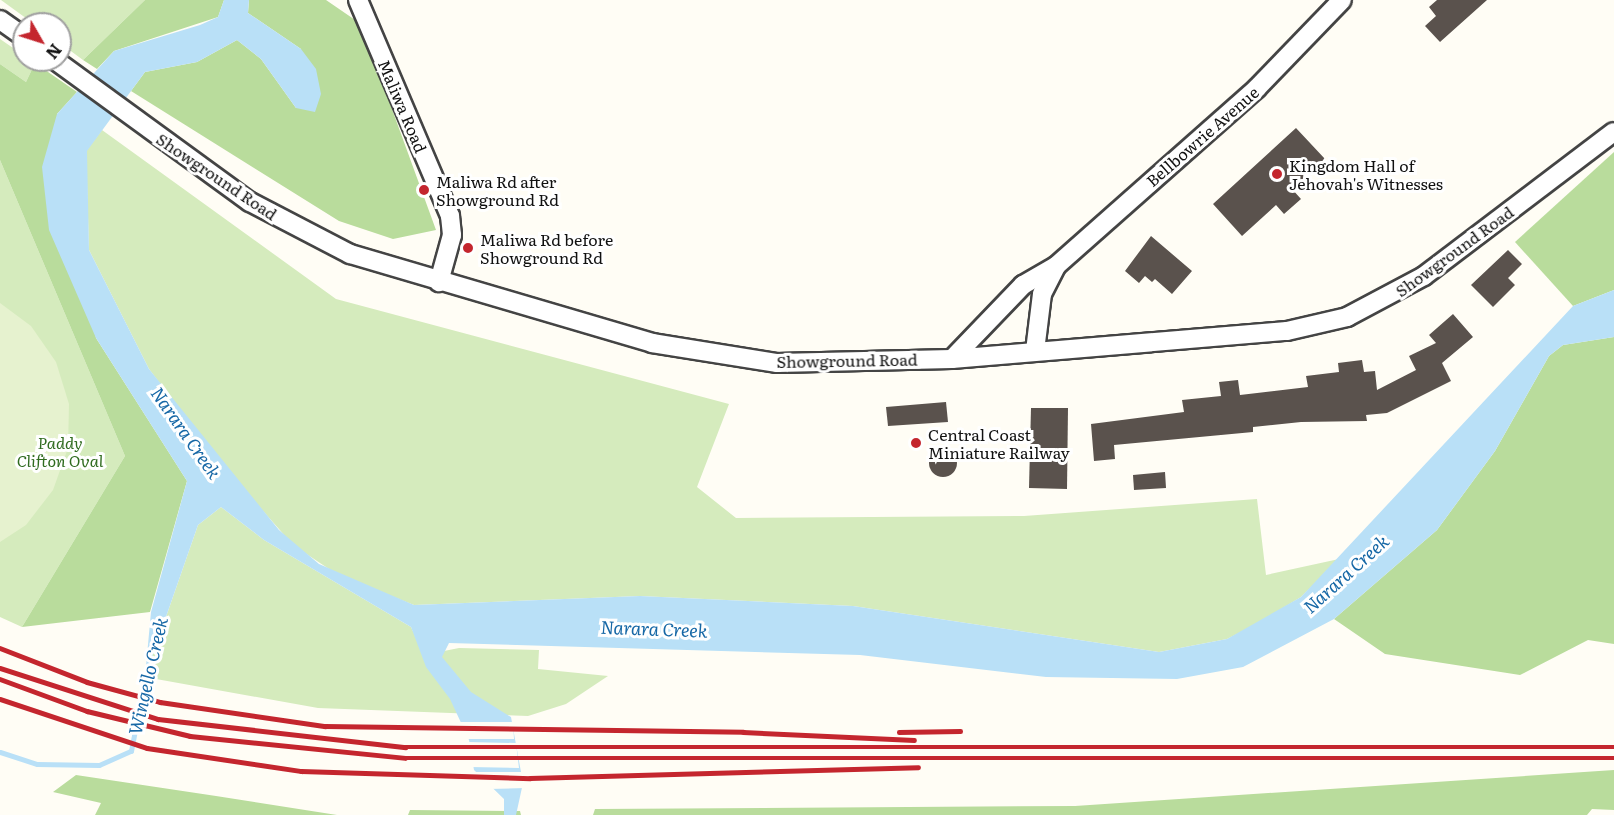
<!DOCTYPE html>
<html>
<head>
<meta charset="utf-8">
<style>
  body { margin:0 }
  #map { position:relative; width:1614px; height:815px; overflow:hidden; background:#fffdf5; font-family:Literata,serif }
  div>[style] { position:absolute }
  .green>* { inset:0; background:#d5ebbd }
  .forest>* { inset:0; background:#b9dc9c }
  .pitch>* { inset:0; background:#e6f2cf }
  .water>* { inset:0; background:#b9e0f7 }
  .pier>* { inset:0; background:#fffdf5 }
  .stream>* { height:5px; margin:-2.5px; padding:0 2.5px; transform-origin:2.5px; border-radius:2.5px; background:#b9e0f7 }
  .building>* { inset:0; background:#5a524d }
  .round { border-radius:50% }
  .roads { filter:drop-shadow(2px 0 #444) drop-shadow(-2px 0 #444) drop-shadow(0 2px #444) drop-shadow(0 -2px #444) }
  .minor>* { height:18px; margin:-9px; padding:0 9px; transform-origin:9px; border-radius:9px; background:#fff }
  .rail>* { height:4.5px; margin:-2.25px; padding:0 2.25px; transform-origin:2.25px; border-radius:2.25px; background:#c4262e }
  .dots>* { width:16px; height:16px; translate:-50% -50%; box-sizing:border-box; border:3px solid #fff; border-radius:50% }
  span { translate:-50% -50%; white-space:nowrap; text-align:center; line-height:1.15; -webkit-text-stroke:6px #fff; paint-order:stroke }
  .street-label { font-size:16px; color:#111 }
  .poi-label { font-size:16px; color:#111 }
  .left { translate:0 -50%; text-align:left }
  .park-label { font-size:16px; color:#2f6b1f; font-style:italic }
  .water-label { font-size:18px; color:#1768a6; font-style:italic }
  .north { position:absolute; left:12px; top:12px; width:60px; height:60px; box-sizing:border-box; background:#fff; border:2px solid #a0a0a0; border-radius:50%; rotate:129deg; font-size:16px; font-weight:700; line-height:24px; text-align:center; color:#111 }
  .north::after { content:''; display:block; margin:auto; width:21px; height:27px; background:#c4262e; clip-path:polygon(50% 0,100% 100%,50% 72%,0 100%) }
</style>
</head>
<body>
<div id="map">
  <div class="green">
    <i style="clip-path:polygon(1px 0,145px 0,83px 60px,60px 43px,60px 24px,34px 24px)"></i>
    <i style="clip-path:polygon(0 39px,35px 63px,26px 82px,0 64px)"></i>
    <i style="clip-path:polygon(102px 130px,336px 299px,729px 404px,697px 487px,736px 518px,1024px 516px,1257px 499px,1266px 575px,1339px 559px,1301px 597px,1255px 625px,1227px 639px,1159px 652px,853px 606px,640px 596px,414px 605px,338px 575px,293px 545px,220px 462px,149px 369px,89px 250px,86px 151px)"></i>
    <i style="clip-path:polygon(0 160px,125px 456px,22px 627px,0 617px)"></i>
    <i style="clip-path:polygon(221px 507px,264px 540px,411px 627px,424px 655px,459px 648px,539px 650px,538px 669px,608px 676px,566px 704px,528px 716px,318px 708px,145px 677px,198px 525px)"></i>
  </div>
  <div class="forest">
    <i style="clip-path:polygon(145px 0,224px 0,218px 17px,114px 51px,97px 69px,83px 60px)"></i>
    <i style="clip-path:polygon(249px 0,326px 0,361px 24px,436px 230px,393px 239px,339px 221px,131px 91px,145px 72px,197px 62px,237px 40px,261px 59px,296px 108px,301px 49px,248px 13px)"></i>
    <i style="clip-path:polygon(35px 63px,77px 92px,57px 114px,96px 338px,187px 481px,150px 612px,22px 627px,125px 456px,0 160px,0 64px,26px 82px)"></i>
    <i style="clip-path:polygon(1614px 152px,1614px 290px,1573px 306px,1515px 242px)"></i>
    <i style="clip-path:polygon(1614px 337px,1614px 644px,1588px 640px,1520px 675px,1385px 654px,1334px 619px,1437px 530px,1495px 451px,1549px 356px,1563px 345px)"></i>
    <i style="clip-path:polygon(1614px 770px,1614px 810px,1592px 809px,1587px 815px,593px 815px,595px 809px,1075px 806px)"></i>
    <i style="clip-path:polygon(76px 775px,216px 796px,337px 815px,95px 815px,101px 803px,53px 792px)"></i>
    <i style="clip-path:polygon(410px 810px,520px 811px,521px 815px,408px 815px)"></i>
  </div>
  <div class="pitch">
    <i style="clip-path:polygon(0 303px,31px 326px,56px 362px,69px 404px,68px 448px,53px 490px,26px 525px,0 542px)"></i>
  </div>
  <div class="water">
    <i style="clip-path:polygon(224px 0,249px 0,248px 13px,301px 49px,316px 69px,321px 94px,315px 112px,296px 108px,261px 59px,237px 40px,197px 62px,145px 72px,87px 151px,89px 250px,149px 369px,279px 530px,319px 564px,414px 605px,640px 596px,853px 606px,1159px 652px,1227px 639px,1301px 597px,1573px 306px,1614px 290px,1614px 337px,1563px 345px,1549px 356px,1495px 451px,1437px 530px,1334px 619px,1243px 667px,1177px 679px,1046px 677px,860px 655px,449px 643px,442px 657px,471px 692px,511px 717px,523px 783px,516px 815px,504px 815px,504px 799px,474px 770px,469px 740px,450px 699px,426px 667px,411px 627px,264px 540px,221px 507px,198px 525px,145px 677px,151px 612px,187px 481px,96px 338px,49px 230px,42px 167px,57px 114px,114px 51px,200px 25px,218px 17px)"></i>
  </div>
  <div class="pier">
    <i style="clip-path:polygon(458px 722px,513px 722px,514px 739px,465px 739px)"></i>
    <i style="clip-path:polygon(467px 742px,516px 743px,519px 768px,470px 767px)"></i>
    <i style="clip-path:polygon(472px 772px,523px 772px,525px 788px,488px 789px)"></i>
  </div>
  <div class="stream">
    <i style="left:0;top:752px;width:39px;rotate:18deg"></i>
    <i style="left:37px;top:764px;width:62px;rotate:0.9deg"></i>
    <i style="left:99px;top:765px;width:35px;rotate:-24deg"></i>
    <i style="left:131px;top:751px;width:80px;rotate:-79.2deg"></i>
  </div>
  <div class="building">
    <i style="clip-path:polygon(1437px 0,1487px 0,1440px 42px,1425px 26px,1436px 16px,1429px 7px)"></i>
    <i style="clip-path:polygon(1296px 128px,1325px 159px,1292px 189px,1301px 199px,1284px 214px,1276px 205px,1242px 236px,1213px 204px)"></i>
    <i style="clip-path:polygon(1151px 236px,1192px 271px,1172px 294px,1155px 279px,1152px 282px,1145px 276px,1139px 283px,1125px 271px)"></i>
    <i style="clip-path:polygon(1508px 250px,1522px 264px,1508px 278px,1515px 285px,1493px 307px,1471px 285px)"></i>
    <i style="clip-path:polygon(1453px 314px,1473px 337px,1442px 363px,1451px 381px,1387px 413px,1366px 415px,1367px 421px,1301px 422px,1253px 427px,1253px 432px,1114px 445px,1115px 459px,1094px 461px,1091px 424px,1184px 412px,1182px 400px,1221px 396px,1219px 382px,1238px 380px,1240px 395px,1308px 387px,1306px 376px,1339px 372px,1338px 363px,1362px 360px,1364px 372px,1375px 371px,1377px 390px,1416px 370px,1409px 356px,1436px 343px,1429px 335px)"></i>
    <i style="clip-path:polygon(946px 402px,948px 422px,888px 426px,886px 407px)"></i>
    <i style="clip-path:polygon(1031px 408px,1068px 408px,1067px 489px,1029px 488px)"></i>
    <i class="round" style="left:929px;top:449px;width:28px;height:28px"></i>
    <i style="clip-path:polygon(1165px 472px,1166px 488px,1134px 490px,1133px 475px)"></i>
  </div>
  <div class="roads">
    <div class="minor">
      <i style="left:358px;top:0;width:235px;rotate:66.9deg"></i>
      <i style="left:450px;top:216px;width:19px;rotate:84deg"></i>
      <i style="left:452px;top:235px;width:49px;rotate:105.5deg"></i>
      <i style="left:0;top:20px;width:29px;rotate:35deg"></i>
      <i style="left:55px;top:60px;width:241px;rotate:36.1deg"></i>
      <i style="left:250px;top:202px;width:113px;rotate:27.5deg"></i>
      <i style="left:350px;top:254px;width:315px;rotate:16.4deg"></i>
      <i style="left:652px;top:343px;width:127px;rotate:9.1deg"></i>
      <i style="left:777px;top:363px;width:175px;rotate:-1.3deg"></i>
      <i style="left:952px;top:359px;width:336px;rotate:-4.8deg"></i>
      <i style="left:1287px;top:331px;width:62px;rotate:-13.1deg"></i>
      <i style="left:1347px;top:317px;width:87px;rotate:-28deg"></i>
      <i style="left:1424px;top:276px;width:238px;rotate:-37.2deg"></i>
      <i style="left:1035px;top:351px;width:57px;rotate:-83deg"></i>
      <i style="left:1042px;top:294px;width:31px;rotate:-63deg"></i>
      <i style="left:952px;top:359px;width:103px;rotate:-46.2deg"></i>
      <i style="left:1023px;top:285px;width:38px;rotate:-30deg"></i>
      <i style="left:1056px;top:266px;width:268px;rotate:-41.5deg"></i>
      <i style="left:1257px;top:88px;width:122px;rotate:-46deg"></i>
    </div>
  </div>
  <div class="rail">
    <i style="left:0;top:648px;width:93px;rotate:21.3deg"></i>
    <i style="left:87px;top:682px;width:76px;rotate:15.3deg"></i>
    <i style="left:160px;top:702px;width:167px;rotate:8.3deg"></i>
    <i style="left:325px;top:726px;width:418px;rotate:0.8deg"></i>
    <i style="left:743px;top:732px;width:171px;rotate:2.7deg"></i>
    <i style="left:0;top:668px;width:166px;rotate:17.9deg"></i>
    <i style="left:158px;top:719px;width:249px;rotate:6.5deg"></i>
    <i style="left:405px;top:747px;width:1209px"></i>
    <i style="left:0;top:679px;width:93px;rotate:20.2deg"></i>
    <i style="left:87px;top:711px;width:106px;rotate:13.6deg"></i>
    <i style="left:190px;top:736px;width:216px;rotate:5.8deg"></i>
    <i style="left:405px;top:758px;width:1209px"></i>
    <i style="left:0;top:699px;width:155px;rotate:18.4deg"></i>
    <i style="left:147px;top:748px;width:156px;rotate:8.5deg"></i>
    <i style="left:301px;top:771px;width:229px;rotate:1.8deg"></i>
    <i style="left:530px;top:778px;width:388px;rotate:-1.6deg"></i>
    <i style="left:899px;top:732px;width:61px;rotate:-0.9deg"></i>
  </div>
  <div class="dots">
    <i style="left:1277px;top:174px;background:#c4262e"></i>
    <i style="left:424px;top:190px;background:#c4262e"></i>
    <i style="left:468px;top:248px;background:#c4262e"></i>
    <i style="left:916px;top:443px;background:#c4262e"></i>
  </div>
  <div class="street-label">
    <span style="left:403px;top:106px;rotate:67deg">Maliwa Road</span>
    <span style="left:1202px;top:136px;rotate:-41deg">Bellbowrie Avenue</span>
    <span style="left:217px;top:176px;rotate:34deg">Showground Road</span>
    <span style="left:1454px;top:251px;rotate:-36deg">Showground Road</span>
    <span style="left:847px;top:360px;rotate:-1deg">Showground Road</span>
  </div>
  <div class="poi-label">
    <span class="left" style="left:1289px;top:174px">Kingdom Hall of<br>Jehovah's Witnesses</span>
    <span class="left" style="left:436px;top:190px">Maliwa Rd after<br>Showground Rd</span>
    <span class="left" style="left:480px;top:248px">Maliwa Rd before<br>Showground Rd</span>
    <span class="left" style="left:928px;top:443px">Central Coast<br>Miniature Railway</span>
  </div>
  <div class="park-label">
    <span style="left:60px;top:451px">Paddy<br>Clifton Oval</span>
  </div>
  <div class="water-label">
    <span style="left:186px;top:433px;rotate:55deg">Narara Creek</span>
    <span style="left:1346px;top:574px;rotate:-42deg">Narara Creek</span>
    <span style="left:654px;top:629px;rotate:2deg">Narara Creek</span>
    <span style="left:148px;top:676px;rotate:-77deg">Wingello Creek</span>
  </div>
  <div class="north">N</div>
</div>
</body>
</html>
